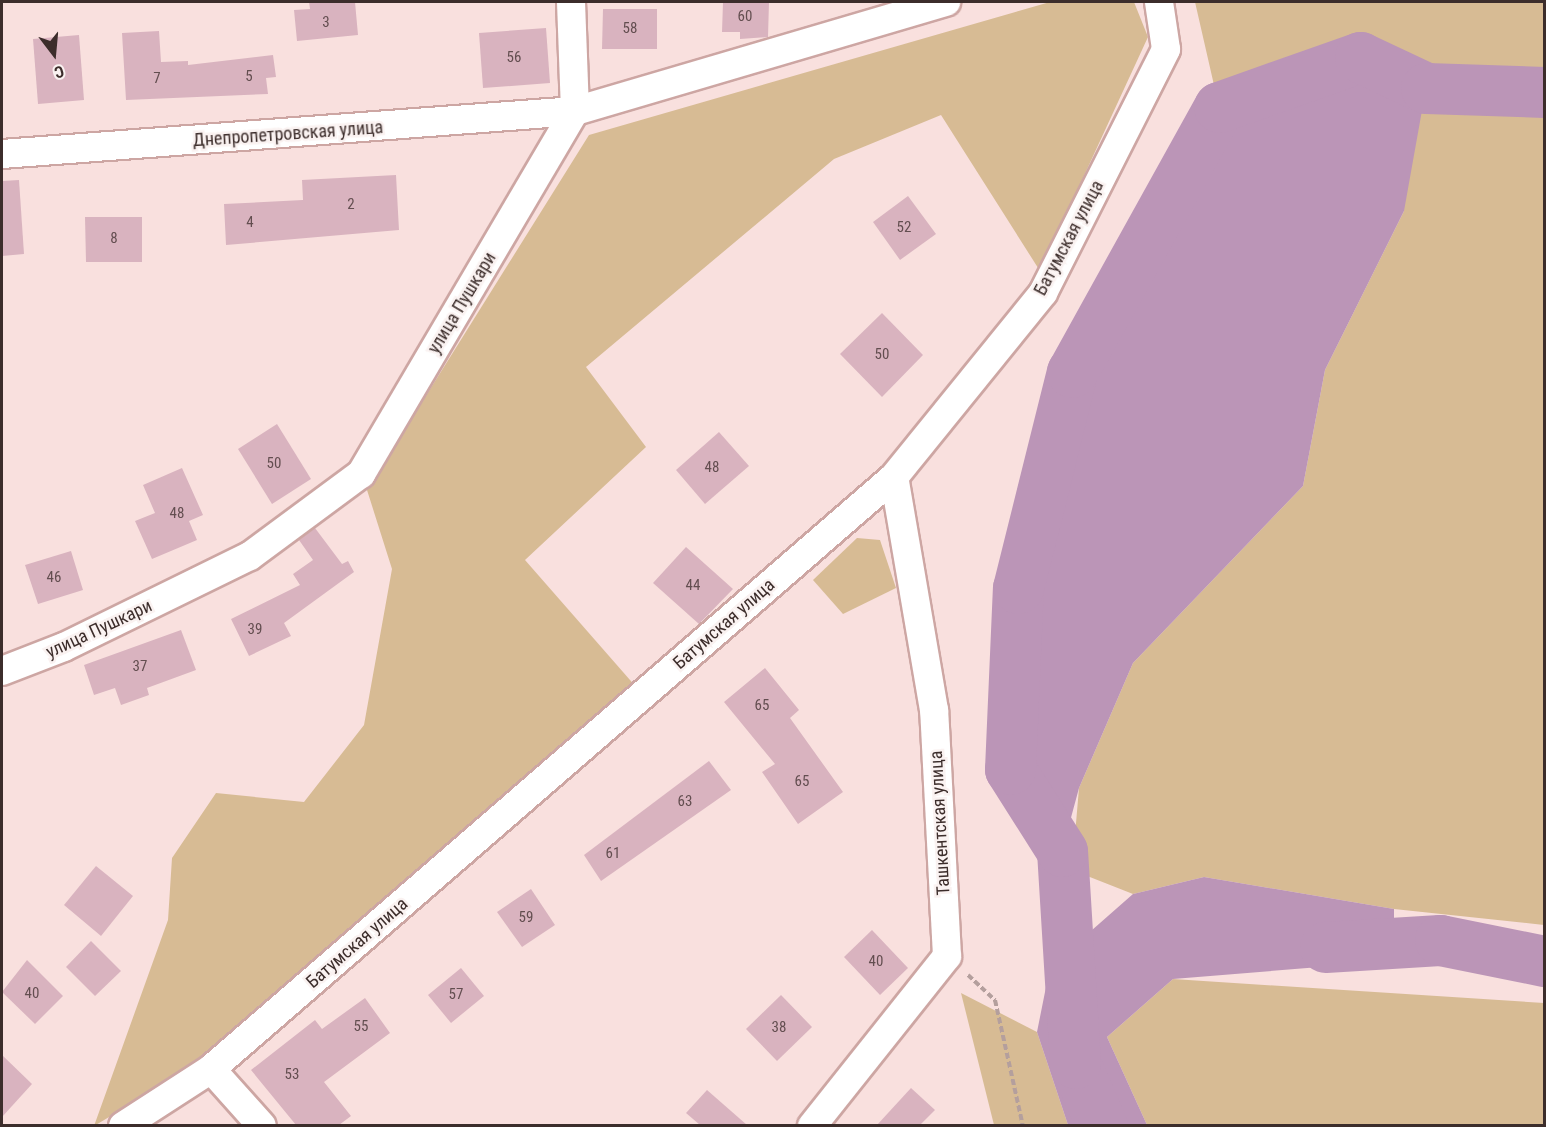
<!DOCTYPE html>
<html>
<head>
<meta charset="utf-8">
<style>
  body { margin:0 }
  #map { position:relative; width:1546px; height:1127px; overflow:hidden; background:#f9e0de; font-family:"Roboto Condensed",sans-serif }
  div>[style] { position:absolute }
  .green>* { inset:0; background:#d7bb94 }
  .water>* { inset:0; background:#bb95b7 }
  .river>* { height:51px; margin:-25.5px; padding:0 25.5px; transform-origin:25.5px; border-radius:25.5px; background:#bb95b7 }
  .building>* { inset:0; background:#d9b3bf }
  .path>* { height:4px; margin-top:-2px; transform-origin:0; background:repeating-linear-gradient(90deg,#b49f9d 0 6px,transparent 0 9px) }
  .roads { filter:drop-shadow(2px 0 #cda6a3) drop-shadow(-2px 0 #cda6a3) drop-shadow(0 2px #cda6a3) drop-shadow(0 -2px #cda6a3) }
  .street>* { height:28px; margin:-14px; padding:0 14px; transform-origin:14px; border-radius:14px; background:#fff }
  span { translate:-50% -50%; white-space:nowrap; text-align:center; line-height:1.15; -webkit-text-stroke:5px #faf2f1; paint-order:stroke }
  .number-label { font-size:15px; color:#634e50 }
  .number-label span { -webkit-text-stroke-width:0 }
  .street-label { font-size:18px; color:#3c2d2b }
  .frame { position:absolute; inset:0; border:3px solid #3c2d2b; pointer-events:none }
  .north { position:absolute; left:24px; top:24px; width:60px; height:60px; -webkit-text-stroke:4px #faf2f1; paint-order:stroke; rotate:164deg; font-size:16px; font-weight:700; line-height:24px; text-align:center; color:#3c2d2b }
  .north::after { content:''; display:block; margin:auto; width:21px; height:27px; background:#3c2d2b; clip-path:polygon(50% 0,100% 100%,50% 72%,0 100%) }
</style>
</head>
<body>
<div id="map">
  <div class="green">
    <i style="clip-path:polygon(1050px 2px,1134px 2px,1148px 37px,1040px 271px,941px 115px,834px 159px,586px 367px,646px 447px,525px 560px,637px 688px,205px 1060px,94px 1126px,168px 920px,172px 858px,216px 793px,304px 802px,364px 725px,392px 569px,367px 490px,589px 135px)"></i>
    <i style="clip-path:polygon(1195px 2px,1544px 2px,1544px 925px,1394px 909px,1204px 877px,1133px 894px,1072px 870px,1079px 788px,1133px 663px,1303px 486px,1325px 370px,1404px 211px,1360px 57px,1219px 107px)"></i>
    <i style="clip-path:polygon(857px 538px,880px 540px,896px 588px,843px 614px,813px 580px)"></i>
    <i style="clip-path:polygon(1173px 979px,1544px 1003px,1544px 1125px,1147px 1125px,1107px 1037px)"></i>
    <i style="clip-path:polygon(961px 993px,1037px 1032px,1068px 1125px,994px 1125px)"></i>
  </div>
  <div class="water">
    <i style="clip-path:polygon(1360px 57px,1426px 88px,1404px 211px,1325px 370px,1303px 486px,1133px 663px,1079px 788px,1062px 851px,1011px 769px,1018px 588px,1072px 372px,1219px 107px)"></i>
    <i style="clip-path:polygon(1204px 877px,1394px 909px,1394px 961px,1173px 979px,1107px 1037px,1147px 1125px,1068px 1125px,1037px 1032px,1050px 967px,1133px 894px)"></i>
  </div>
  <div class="river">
    <i style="left:1325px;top:947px;width:115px;rotate:-3.5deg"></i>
    <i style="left:1440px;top:940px;width:106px;rotate:11.4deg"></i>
    <i style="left:1102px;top:1126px;width:69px;rotate:-113.2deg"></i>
    <i style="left:1075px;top:1063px;width:212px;rotate:-93.5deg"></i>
    <i style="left:1062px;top:851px;width:97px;rotate:-122.4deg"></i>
    <i style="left:1010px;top:769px;width:181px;rotate:-87.5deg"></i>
    <i style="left:1018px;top:588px;width:223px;rotate:-76deg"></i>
    <i style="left:1072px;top:372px;width:303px;rotate:-61deg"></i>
    <i style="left:1219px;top:107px;width:150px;rotate:-19.5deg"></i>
    <i style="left:1360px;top:57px;width:73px;rotate:25.2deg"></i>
    <i style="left:1426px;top:88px;width:118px;rotate:1.9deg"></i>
  </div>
  <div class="building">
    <i style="clip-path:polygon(309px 2px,355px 2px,358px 35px,297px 41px,294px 10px,310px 9px)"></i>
    <i style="clip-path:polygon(723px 2px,769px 2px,768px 37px,740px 39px,740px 32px,722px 32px)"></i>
    <i style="clip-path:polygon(603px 9px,657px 9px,657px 49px,602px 49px)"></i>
    <i style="clip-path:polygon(546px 28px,550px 83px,483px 88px,479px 33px)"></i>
    <i style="clip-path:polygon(159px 31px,161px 62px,188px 61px,188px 65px,273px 55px,276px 77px,266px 78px,268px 94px,126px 100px,122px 33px)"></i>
    <i style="clip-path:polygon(79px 35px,84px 100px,38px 104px,33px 39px)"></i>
    <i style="clip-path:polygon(396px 175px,399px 230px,226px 245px,224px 204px,303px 200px,302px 180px)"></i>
    <i style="clip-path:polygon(19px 180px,24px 254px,2px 256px,2px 181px)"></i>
    <i style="clip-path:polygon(908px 196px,936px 234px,900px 260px,873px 222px)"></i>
    <i style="clip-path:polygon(85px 217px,142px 217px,142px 262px,86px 262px)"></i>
    <i style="clip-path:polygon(882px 313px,923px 355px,882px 397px,840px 354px)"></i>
    <i style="clip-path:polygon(277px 424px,311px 479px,272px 504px,238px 449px)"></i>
    <i style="clip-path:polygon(719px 432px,749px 466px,705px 504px,676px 470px)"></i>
    <i style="clip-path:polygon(182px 468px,203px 515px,189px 521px,197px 540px,152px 559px,135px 521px,155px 513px,143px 485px)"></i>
    <i style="clip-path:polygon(315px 528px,342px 564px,348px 561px,354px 572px,284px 623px,291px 636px,249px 656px,231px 619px,300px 585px,293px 574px,313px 560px,299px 540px)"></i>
    <i style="clip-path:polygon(686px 547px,733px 589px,699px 624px,653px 583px)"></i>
    <i style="clip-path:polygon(71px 551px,83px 590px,38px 604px,25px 565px)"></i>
    <i style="clip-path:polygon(181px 630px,196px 670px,147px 688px,149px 695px,121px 705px,115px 688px,94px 695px,84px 665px)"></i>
    <i style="clip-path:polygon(765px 668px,799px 710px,790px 718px,843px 792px,798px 824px,762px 772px,775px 764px,724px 702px)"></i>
    <i style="clip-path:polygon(709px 761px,731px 790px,601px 881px,584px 855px)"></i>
    <i style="clip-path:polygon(96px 866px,133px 896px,101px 936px,64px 905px)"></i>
    <i style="clip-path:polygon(531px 889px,555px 925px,522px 947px,497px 912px)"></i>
    <i style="clip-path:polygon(872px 930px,908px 968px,880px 995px,844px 957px)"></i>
    <i style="clip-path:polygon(91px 941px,121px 971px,95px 996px,66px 967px)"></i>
    <i style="clip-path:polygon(27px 960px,63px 996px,35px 1024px,2px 992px)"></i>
    <i style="clip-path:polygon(461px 968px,484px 996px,451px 1023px,428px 995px)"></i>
    <i style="clip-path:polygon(781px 995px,812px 1027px,777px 1061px,746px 1029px)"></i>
    <i style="clip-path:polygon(365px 998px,390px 1033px,324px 1082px,351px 1116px,339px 1125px,296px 1125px,251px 1070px,315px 1020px,322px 1029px)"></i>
    <i style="clip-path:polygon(2px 1055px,32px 1084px,2px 1117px)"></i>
    <i style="clip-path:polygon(911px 1088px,935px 1110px,920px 1125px,877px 1125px)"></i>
    <i style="clip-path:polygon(707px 1090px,747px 1125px,700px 1125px,686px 1113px)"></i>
  </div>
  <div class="path">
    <i style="left:968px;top:975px;width:37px;rotate:43deg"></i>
    <i style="left:995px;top:1000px;width:129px;rotate:77.5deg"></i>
  </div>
  <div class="roads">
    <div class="street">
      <i style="left:571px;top:2px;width:109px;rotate:87.9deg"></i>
      <i style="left:2px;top:154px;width:575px;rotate:-4.29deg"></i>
      <i style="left:575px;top:111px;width:387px;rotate:-16.4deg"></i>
      <i style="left:2px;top:671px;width:66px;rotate:-21.2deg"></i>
      <i style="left:64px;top:647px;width:207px;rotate:-26.1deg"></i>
      <i style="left:250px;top:556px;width:138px;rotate:-36.5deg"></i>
      <i style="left:361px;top:474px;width:421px;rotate:-59.5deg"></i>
      <i style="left:211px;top:1069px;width:76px;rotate:48.2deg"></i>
      <i style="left:123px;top:1126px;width:105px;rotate:-32.9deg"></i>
      <i style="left:211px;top:1069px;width:904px;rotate:-40.92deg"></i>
      <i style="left:894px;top:477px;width:237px;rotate:-51deg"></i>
      <i style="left:1043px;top:293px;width:273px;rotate:-63.2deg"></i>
      <i style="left:1166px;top:49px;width:48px;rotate:-98.5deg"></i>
      <i style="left:812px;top:1126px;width:217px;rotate:-51.5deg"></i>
      <i style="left:947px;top:956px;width:246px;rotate:-93deg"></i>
      <i style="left:934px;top:710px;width:236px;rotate:-99.7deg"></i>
    </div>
  </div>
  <div class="number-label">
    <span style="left:745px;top:17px">60</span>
    <span style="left:326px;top:23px">3</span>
    <span style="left:630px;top:29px">58</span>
    <span style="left:514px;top:58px">56</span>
    <span style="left:249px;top:77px">5</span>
    <span style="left:157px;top:79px">7</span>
    <span style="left:351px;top:205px">2</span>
    <span style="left:250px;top:223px">4</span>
    <span style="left:904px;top:228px">52</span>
    <span style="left:114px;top:239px">8</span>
    <span style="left:882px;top:355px">50</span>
    <span style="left:274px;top:464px">50</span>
    <span style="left:712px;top:468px">48</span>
    <span style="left:177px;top:514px">48</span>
    <span style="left:54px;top:578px">46</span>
    <span style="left:693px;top:586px">44</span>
    <span style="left:255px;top:630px">39</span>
    <span style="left:140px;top:667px">37</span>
    <span style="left:762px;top:706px">65</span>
    <span style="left:802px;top:782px">65</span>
    <span style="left:685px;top:802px">63</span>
    <span style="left:613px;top:854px">61</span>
    <span style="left:526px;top:918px">59</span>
    <span style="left:876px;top:962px">40</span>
    <span style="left:32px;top:994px">40</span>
    <span style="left:456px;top:995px">57</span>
    <span style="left:361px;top:1027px">55</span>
    <span style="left:779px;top:1028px">38</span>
    <span style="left:292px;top:1075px">53</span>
  </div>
  <div class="street-label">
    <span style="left:288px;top:134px;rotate:-4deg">Днепропетровская улица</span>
    <span style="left:1069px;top:238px;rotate:-62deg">Батумская улица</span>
    <span style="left:462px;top:303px;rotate:-59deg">улица Пушкари</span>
    <span style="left:724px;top:624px;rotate:-41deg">Батумская улица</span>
    <span style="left:99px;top:629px;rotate:-25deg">улица Пушкари</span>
    <span style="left:940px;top:823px;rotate:-93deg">Ташкентская улица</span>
    <span style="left:357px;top:943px;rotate:-41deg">Батумская улица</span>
  </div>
  <div class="frame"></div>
  <div class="north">С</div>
</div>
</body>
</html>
